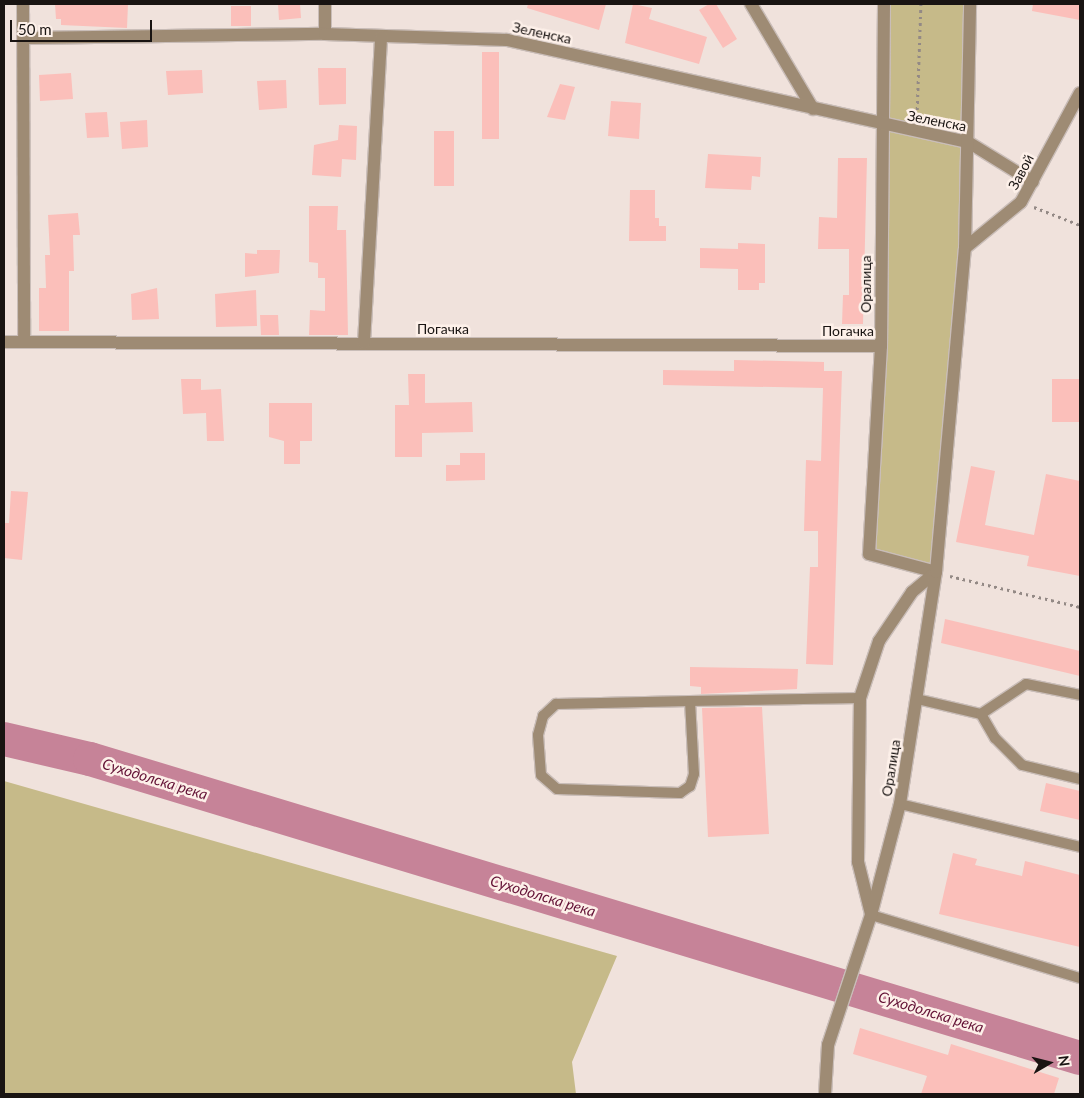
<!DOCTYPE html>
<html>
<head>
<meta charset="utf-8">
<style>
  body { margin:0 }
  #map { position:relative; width:1084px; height:1098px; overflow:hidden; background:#f0e2dc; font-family:Lato,sans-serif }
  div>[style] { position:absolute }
  .green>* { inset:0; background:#c6ba89 }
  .river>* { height:34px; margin:-17px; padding:0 17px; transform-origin:17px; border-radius:17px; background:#c68398 }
  .building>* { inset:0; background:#fbbfba }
  .path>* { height:3px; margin-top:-1.5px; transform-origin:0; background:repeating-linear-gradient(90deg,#938985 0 2.5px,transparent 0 6.5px) }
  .roads { filter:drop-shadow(1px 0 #c9bdb8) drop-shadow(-1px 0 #c9bdb8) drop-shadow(0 1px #c9bdb8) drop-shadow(0 -1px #c9bdb8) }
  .lane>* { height:10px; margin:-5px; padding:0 5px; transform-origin:5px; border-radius:5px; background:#9e8b74 }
  .street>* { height:12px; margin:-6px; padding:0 6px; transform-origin:6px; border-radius:6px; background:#9e8b74 }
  span { translate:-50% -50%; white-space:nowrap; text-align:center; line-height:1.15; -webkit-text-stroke:5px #fdf0e9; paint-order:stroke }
  .street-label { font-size:14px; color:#191412 }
  .water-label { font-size:15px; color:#621034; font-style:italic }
  .frame { position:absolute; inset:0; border:5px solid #191412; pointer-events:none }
  .north { position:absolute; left:1024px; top:1038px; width:50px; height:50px; -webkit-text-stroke:4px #fdf0e9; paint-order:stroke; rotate:82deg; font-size:14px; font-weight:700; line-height:20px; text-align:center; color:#191412 }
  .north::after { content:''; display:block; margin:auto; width:18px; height:22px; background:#191412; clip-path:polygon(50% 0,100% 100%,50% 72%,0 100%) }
  .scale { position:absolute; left:10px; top:20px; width:142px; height:22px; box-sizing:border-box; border:2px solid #191412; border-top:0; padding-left:6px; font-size:15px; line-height:18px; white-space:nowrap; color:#191412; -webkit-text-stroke:4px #fdf0e9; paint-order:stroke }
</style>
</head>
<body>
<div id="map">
  <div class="green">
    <i style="clip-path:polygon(884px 4px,970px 4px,968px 142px,936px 572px,869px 554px,881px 346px)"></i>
    <i style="clip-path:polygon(4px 781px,617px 956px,572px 1062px,576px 1094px,4px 1094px)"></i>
  </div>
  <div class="river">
    <i style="left:4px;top:739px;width:88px;rotate:13.1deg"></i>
    <i style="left:90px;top:759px;width:1034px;rotate:16.81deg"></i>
  </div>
  <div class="building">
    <i style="clip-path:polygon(55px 4px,128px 4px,127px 28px,61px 25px,61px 19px,56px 19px)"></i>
    <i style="clip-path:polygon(278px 4px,300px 4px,301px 18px,279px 20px)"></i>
    <i style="clip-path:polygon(528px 4px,606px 4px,599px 30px,527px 8px)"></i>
    <i style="clip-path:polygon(633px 4px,652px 8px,649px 19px,707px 37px,699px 64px,625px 43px)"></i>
    <i style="clip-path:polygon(709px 4px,716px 4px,737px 39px,723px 48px,699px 10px)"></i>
    <i style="clip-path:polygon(1033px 4px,1080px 4px,1080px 20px,1032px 11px)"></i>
    <i style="clip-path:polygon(231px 6px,251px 6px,251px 26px,231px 26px)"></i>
    <i style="clip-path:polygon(482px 52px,499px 52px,499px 139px,482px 139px)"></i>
    <i style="clip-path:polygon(318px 68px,346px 68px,346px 104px,319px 105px)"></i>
    <i style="clip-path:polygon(202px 70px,203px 93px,168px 95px,166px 71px)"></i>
    <i style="clip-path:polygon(71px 73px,73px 99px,40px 101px,39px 75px)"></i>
    <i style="clip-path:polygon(286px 80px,287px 108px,259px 110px,257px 81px)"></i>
    <i style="clip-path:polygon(560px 84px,575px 87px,565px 120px,547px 117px)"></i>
    <i style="clip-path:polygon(611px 101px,641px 103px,639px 139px,608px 136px)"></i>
    <i style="clip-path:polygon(107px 112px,109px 137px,87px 138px,85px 113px)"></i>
    <i style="clip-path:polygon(147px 120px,148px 147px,122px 149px,120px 122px)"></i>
    <i style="clip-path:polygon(339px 125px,357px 126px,356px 160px,342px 159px,341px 177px,312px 175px,314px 145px,338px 140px)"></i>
    <i style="clip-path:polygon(434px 131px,454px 131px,454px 186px,434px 186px)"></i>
    <i style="clip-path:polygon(708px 154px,761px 157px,760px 177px,752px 176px,751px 190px,705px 188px)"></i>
    <i style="clip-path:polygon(838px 158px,867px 158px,863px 324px,842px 324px,843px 295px,849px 295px,849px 249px,818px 249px,819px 217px,837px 218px)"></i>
    <i style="clip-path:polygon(630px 190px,655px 190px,655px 218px,659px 218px,659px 226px,666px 226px,666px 241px,629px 241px)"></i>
    <i style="clip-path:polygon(309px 206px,338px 206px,337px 230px,346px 230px,348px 335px,309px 335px,310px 310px,325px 311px,325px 278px,318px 278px,318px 263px,309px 262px)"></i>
    <i style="clip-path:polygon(78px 213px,80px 235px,73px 235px,74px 271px,69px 271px,69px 331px,39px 331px,39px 288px,46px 288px,45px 255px,50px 255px,48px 215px)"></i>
    <i style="clip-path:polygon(738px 243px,765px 244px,765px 283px,759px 283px,759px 290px,738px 290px,738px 269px,700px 268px,700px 248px,738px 249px)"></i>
    <i style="clip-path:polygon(257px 250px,280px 250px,279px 273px,245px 277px,245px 253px,257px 254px)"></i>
    <i style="clip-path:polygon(157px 288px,159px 319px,132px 320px,131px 294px)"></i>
    <i style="clip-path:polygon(256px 290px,257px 326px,216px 327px,215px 294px)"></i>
    <i style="clip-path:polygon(260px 315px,278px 315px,279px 335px,261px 335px)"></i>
    <i style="clip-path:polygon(734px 360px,824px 362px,824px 371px,842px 371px,833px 665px,806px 664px,810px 567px,818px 567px,818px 531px,804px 531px,806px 460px,821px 461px,823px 388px,663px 385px,663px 370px,734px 371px)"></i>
    <i style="clip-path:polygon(408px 374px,425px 374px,425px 403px,472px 402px,473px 432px,422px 433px,422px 457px,395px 457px,395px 405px,409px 405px)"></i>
    <i style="clip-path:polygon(181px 379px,201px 379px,201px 390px,221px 389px,224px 441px,207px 441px,206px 413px,183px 414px)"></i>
    <i style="clip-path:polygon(1052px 379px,1080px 379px,1080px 422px,1052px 422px)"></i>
    <i style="clip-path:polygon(269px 403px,312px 403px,312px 441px,300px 441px,300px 464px,284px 464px,284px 441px,269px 437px)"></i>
    <i style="clip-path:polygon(460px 453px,485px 453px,485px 480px,446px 481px,446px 465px,460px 465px)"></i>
    <i style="clip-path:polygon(971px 466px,995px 471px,985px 525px,1034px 535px,1046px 474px,1080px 481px,1080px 576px,1027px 566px,1029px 556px,956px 542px)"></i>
    <i style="clip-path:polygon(11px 491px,28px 492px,22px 560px,4px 558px,4px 523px,9px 523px)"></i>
    <i style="clip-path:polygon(945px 619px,1080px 651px,1080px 676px,941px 643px)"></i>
    <i style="clip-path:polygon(690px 667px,798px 669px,797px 689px,701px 694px,701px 687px,690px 686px)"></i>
    <i style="clip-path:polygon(762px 707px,769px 834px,708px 837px,702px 708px)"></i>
    <i style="clip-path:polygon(1046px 783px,1080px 791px,1080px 820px,1040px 811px)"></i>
    <i style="clip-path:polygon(953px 853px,977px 859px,975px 865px,1022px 876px,1025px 861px,1080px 875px,1080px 947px,939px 914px)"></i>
    <i style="clip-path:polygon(860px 1028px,948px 1055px,951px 1044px,1059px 1078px,1054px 1094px,921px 1094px,927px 1076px,853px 1054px)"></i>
  </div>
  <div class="path">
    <i style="left:917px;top:116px;width:112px;rotate:-88deg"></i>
    <i style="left:1034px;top:207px;width:49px;rotate:21.4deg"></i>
    <i style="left:950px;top:576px;width:134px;rotate:13.4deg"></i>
  </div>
  <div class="roads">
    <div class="lane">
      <i style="left:917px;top:699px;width:66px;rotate:13.2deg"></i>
      <i style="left:981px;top:714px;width:28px;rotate:60deg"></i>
      <i style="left:995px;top:738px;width:38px;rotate:45deg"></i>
      <i style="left:1022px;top:765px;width:60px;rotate:13.6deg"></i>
      <i style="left:690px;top:701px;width:73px;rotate:86.9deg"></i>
      <i style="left:694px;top:774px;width:13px;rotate:108deg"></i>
      <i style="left:690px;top:786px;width:12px;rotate:145deg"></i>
      <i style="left:680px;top:793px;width:123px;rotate:-178.1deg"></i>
      <i style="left:557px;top:789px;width:21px;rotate:-139deg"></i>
      <i style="left:541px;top:775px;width:40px;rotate:-94.3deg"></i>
      <i style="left:538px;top:735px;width:20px;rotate:-75deg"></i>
      <i style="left:543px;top:716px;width:18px;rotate:-43deg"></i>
      <i style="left:556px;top:704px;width:134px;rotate:-1.3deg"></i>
      <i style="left:690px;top:701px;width:170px;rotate:-1deg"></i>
      <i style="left:981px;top:714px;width:54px;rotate:-33.7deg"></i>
      <i style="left:1026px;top:684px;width:55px;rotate:11.5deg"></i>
      <i style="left:900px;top:804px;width:185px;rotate:13.4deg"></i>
      <i style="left:871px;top:915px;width:218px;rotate:16.8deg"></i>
    </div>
    <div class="street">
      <i style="left:23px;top:4px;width:338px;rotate:89.8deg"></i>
      <i style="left:751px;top:4px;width:122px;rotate:59.4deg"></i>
      <i style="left:884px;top:4px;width:342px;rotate:90.5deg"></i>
      <i style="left:881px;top:346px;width:208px;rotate:93.3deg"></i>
      <i style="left:869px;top:554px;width:69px;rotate:15deg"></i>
      <i style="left:325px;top:34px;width:30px;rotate:-90deg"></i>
      <i style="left:24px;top:38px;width:301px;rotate:-0.8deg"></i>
      <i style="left:325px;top:34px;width:182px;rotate:1.9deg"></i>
      <i style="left:507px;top:40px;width:472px;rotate:12.5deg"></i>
      <i style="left:968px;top:142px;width:76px;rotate:31.6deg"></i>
      <i style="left:965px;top:248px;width:72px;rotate:-39.4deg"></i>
      <i style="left:1021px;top:202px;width:124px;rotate:-61.6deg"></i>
      <i style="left:4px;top:342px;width:877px;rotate:0.26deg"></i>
      <i style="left:364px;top:343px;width:307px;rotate:-86.8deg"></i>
      <i style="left:871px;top:914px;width:54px;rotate:-104deg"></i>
      <i style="left:858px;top:862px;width:164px;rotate:-89.3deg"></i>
      <i style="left:860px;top:698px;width:60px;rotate:-71.6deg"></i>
      <i style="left:879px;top:641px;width:59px;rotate:-56deg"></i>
      <i style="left:912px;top:592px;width:31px;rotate:-40deg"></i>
      <i style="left:825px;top:1094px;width:49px;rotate:-86.5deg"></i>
      <i style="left:828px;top:1045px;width:137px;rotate:-71.7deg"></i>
      <i style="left:871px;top:915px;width:115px;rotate:-75.4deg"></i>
      <i style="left:900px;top:804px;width:235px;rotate:-81.2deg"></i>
      <i style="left:936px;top:572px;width:325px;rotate:-84.9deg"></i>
      <i style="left:965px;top:248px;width:244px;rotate:-88.8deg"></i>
    </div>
  </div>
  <div class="street-label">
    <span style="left:542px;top:33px;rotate:12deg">Зеленска</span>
    <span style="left:937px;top:121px;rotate:11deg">Зеленска</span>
    <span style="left:1021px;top:172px;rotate:-62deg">Завой</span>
    <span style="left:866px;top:284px;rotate:-90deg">Оралица</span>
    <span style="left:443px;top:329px">Погачка</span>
    <span style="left:848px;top:331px">Погачка</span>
    <span style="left:891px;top:768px;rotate:-81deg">Оралица</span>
  </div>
  <div class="water-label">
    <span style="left:155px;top:779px;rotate:17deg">Суходолска река</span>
    <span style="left:543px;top:896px;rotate:17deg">Суходолска река</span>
    <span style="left:931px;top:1012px;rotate:17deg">Суходолска река</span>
  </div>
  <div class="frame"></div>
  <div class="north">N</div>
  <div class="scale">50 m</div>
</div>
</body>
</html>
